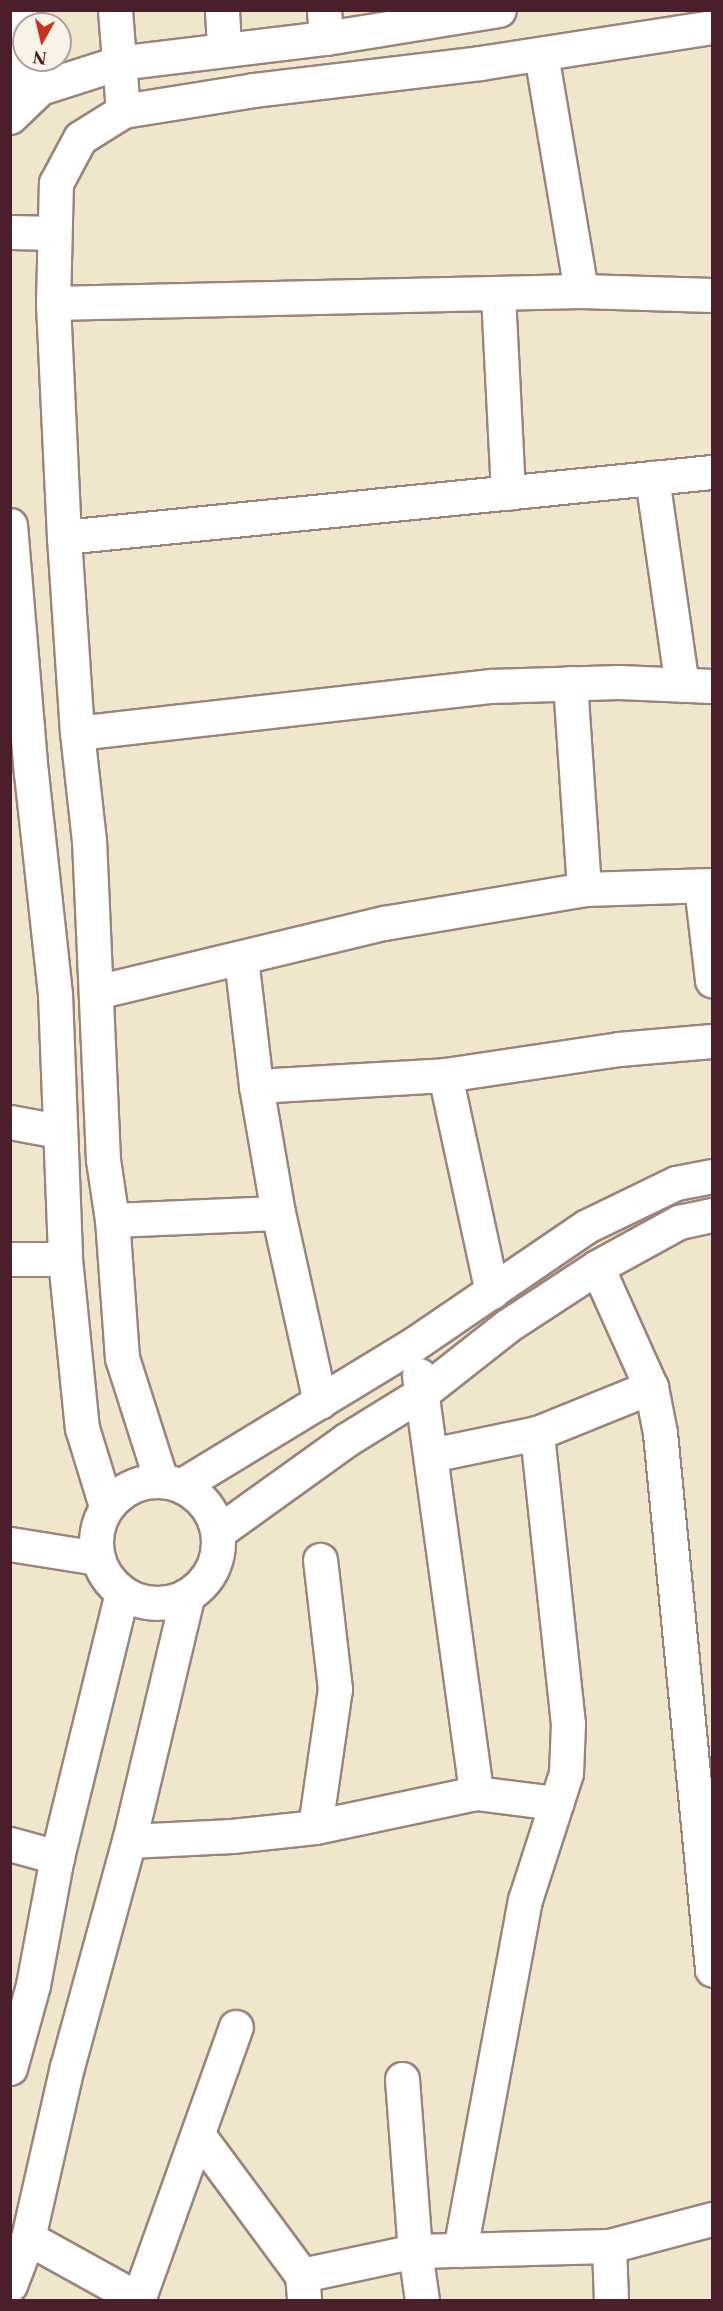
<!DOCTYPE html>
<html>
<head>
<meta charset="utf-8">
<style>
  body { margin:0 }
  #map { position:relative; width:723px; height:2311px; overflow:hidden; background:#eee7cb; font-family:"Libre Caslon Text",serif }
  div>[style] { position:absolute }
  .roads { filter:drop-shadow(2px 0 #9c837b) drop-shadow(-2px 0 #9c837b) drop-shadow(0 2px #9c837b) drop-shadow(0 -2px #9c837b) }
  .minor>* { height:33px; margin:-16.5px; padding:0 16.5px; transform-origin:16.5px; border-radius:16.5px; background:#fff }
  .minor>.ring { margin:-16.5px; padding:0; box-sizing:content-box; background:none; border:33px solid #fff; border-radius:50% }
  span { translate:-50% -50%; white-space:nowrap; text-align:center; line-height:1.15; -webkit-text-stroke:4.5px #f7f3e8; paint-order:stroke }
  .frame { position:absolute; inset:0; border:12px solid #4a1f2b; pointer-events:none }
  .north { position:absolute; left:12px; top:12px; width:60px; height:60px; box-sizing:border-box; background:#f7f3e8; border:2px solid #b29e9c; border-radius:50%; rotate:188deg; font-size:16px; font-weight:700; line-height:24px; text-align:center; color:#4a1f2b }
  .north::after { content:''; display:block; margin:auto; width:21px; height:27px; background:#c8321e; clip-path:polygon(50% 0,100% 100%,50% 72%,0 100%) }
</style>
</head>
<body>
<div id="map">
  <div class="roads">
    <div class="minor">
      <i style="left:20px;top:10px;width:91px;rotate:87.5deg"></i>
      <i style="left:115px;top:10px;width:101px;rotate:85.5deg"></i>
      <i style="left:222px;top:10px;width:39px;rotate:87deg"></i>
      <i style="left:324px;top:10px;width:28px;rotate:86deg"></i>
      <i style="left:541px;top:54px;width:240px;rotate:80.4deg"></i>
      <i style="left:10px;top:117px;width:42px;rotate:-44deg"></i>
      <i style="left:40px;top:88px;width:82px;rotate:-17.8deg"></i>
      <i style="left:118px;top:63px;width:209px;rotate:-6.9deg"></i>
      <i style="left:326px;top:38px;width:175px;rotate:-9.2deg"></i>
      <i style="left:10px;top:232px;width:43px;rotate:1.3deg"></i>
      <i style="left:498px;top:295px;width:198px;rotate:87.1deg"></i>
      <i style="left:53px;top:303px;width:528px;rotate:-1.3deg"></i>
      <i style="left:581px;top:291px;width:131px;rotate:1.7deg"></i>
      <i style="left:652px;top:478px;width:209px;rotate:81.8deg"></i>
      <i style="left:10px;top:525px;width:249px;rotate:85.2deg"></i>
      <i style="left:31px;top:773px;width:222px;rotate:83.8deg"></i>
      <i style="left:55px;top:994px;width:265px;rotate:87.8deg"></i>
      <i style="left:65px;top:1259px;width:170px;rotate:84.3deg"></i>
      <i style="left:82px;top:1428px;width:82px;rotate:72.9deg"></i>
      <i style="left:64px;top:537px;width:651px;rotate:-5.73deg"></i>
      <i style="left:570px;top:683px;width:206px;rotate:86.1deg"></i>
      <i style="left:77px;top:733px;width:417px;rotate:-6.5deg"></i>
      <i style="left:491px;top:686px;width:128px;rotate:-1.8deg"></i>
      <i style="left:619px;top:682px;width:93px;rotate:2.5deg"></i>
      <i style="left:701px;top:886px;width:95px;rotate:83.3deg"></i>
      <i style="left:241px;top:958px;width:129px;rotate:83.3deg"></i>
      <i style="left:96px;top:992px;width:296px;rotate:-13.5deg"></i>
      <i style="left:384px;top:923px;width:203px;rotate:-9.6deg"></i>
      <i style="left:584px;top:889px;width:128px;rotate:-1.8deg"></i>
      <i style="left:445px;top:1075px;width:222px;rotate:77.8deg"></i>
      <i style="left:10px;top:1122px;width:49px;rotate:10.6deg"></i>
      <i style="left:112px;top:1220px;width:166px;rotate:-2.4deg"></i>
      <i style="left:10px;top:1259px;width:55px"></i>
      <i style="left:597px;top:1267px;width:132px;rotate:65.8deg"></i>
      <i style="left:651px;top:1387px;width:47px;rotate:78.9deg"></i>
      <i style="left:660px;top:1433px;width:539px;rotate:84.46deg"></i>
      <i style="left:419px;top:1375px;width:422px;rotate:82.2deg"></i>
      <i style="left:320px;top:1402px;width:194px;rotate:-102.5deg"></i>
      <i style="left:278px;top:1213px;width:129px;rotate:-99.8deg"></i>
      <i style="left:256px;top:1086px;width:189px;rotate:-3.3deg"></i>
      <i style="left:445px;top:1075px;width:176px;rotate:-8.5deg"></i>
      <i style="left:619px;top:1049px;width:93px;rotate:-4.9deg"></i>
      <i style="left:431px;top:1455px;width:108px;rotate:-11.7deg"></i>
      <i style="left:161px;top:1480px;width:128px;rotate:-107.7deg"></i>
      <i style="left:122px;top:1358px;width:138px;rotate:-94.1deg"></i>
      <i style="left:112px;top:1220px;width:61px;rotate:-98.5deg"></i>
      <i style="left:103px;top:1160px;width:319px;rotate:-92.5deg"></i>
      <i style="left:89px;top:841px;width:109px;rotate:-96.3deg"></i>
      <i style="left:77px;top:733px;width:196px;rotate:-93.8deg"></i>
      <i style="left:64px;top:537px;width:234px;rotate:-92.7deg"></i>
      <i style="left:53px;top:303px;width:120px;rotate:-88.6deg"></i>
      <i style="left:56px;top:183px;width:51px;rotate:-61.9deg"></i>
      <i style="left:80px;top:138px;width:51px;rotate:-32.1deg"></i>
      <i style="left:123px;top:111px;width:133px;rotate:-9.1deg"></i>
      <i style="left:254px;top:90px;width:228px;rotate:-6.8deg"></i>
      <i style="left:480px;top:63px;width:235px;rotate:-8.8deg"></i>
      <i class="ring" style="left:96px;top:1481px;width:89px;height:89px"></i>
      <i style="left:182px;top:1485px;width:271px;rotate:-31.3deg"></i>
      <i style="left:414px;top:1344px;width:209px;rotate:-34.3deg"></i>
      <i style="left:587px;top:1226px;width:99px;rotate:-25.8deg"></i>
      <i style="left:676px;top:1183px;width:37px;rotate:-11deg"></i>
      <i style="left:218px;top:1532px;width:158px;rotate:-35.7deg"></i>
      <i style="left:346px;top:1440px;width:89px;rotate:-31.7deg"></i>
      <i style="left:422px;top:1393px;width:108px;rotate:-38.2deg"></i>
      <i style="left:507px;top:1326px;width:108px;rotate:-33.2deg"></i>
      <i style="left:597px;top:1267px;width:94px;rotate:-28.8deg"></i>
      <i style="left:679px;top:1222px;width:34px;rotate:-12deg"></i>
      <i style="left:10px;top:1544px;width:88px;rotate:9.1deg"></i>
      <i style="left:315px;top:1827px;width:139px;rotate:-81.8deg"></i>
      <i style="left:335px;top:1689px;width:130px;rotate:-96.6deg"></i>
      <i style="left:129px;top:1841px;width:103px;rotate:-2.8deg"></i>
      <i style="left:232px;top:1836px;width:83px;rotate:-6.2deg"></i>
      <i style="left:315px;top:1827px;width:165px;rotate:-11.9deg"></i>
      <i style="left:476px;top:1793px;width:81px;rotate:7.1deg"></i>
      <i style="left:10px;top:1844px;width:49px;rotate:15.5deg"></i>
      <i style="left:10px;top:2068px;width:86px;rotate:-74.5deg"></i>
      <i style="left:33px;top:1985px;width:130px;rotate:-79.4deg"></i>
      <i style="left:57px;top:1857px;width:272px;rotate:-76.2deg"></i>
      <i style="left:402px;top:2079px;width:172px;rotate:85.7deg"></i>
      <i style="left:415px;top:2251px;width:49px;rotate:81.9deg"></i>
      <i style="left:199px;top:2136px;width:173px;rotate:53.5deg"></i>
      <i style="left:302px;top:2275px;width:25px;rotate:85deg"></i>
      <i style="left:28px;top:2238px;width:128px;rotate:29deg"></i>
      <i style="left:609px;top:2246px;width:54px;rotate:87.9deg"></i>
      <i style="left:460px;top:2250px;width:356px;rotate:-79.5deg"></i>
      <i style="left:525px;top:1900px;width:133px;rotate:-72.1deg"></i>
      <i style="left:566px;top:1773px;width:49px;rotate:-87.7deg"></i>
      <i style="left:568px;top:1724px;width:293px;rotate:-96.1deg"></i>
      <i style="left:537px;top:1433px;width:123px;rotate:-22deg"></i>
      <i style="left:302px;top:2275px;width:116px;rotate:-12deg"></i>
      <i style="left:415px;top:2251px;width:194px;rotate:-1.5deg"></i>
      <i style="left:609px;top:2246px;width:106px;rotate:-14.7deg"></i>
      <i style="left:10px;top:2285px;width:50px;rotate:-69deg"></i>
      <i style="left:28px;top:2238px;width:175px;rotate:-77.2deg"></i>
      <i style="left:67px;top:2067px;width:234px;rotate:-74.7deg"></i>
      <i style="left:129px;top:1841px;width:251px;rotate:-76.6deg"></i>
      <i style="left:138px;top:2300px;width:290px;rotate:-70.3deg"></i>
    </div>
  </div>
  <div class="frame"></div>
  <div class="north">N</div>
</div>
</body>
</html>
